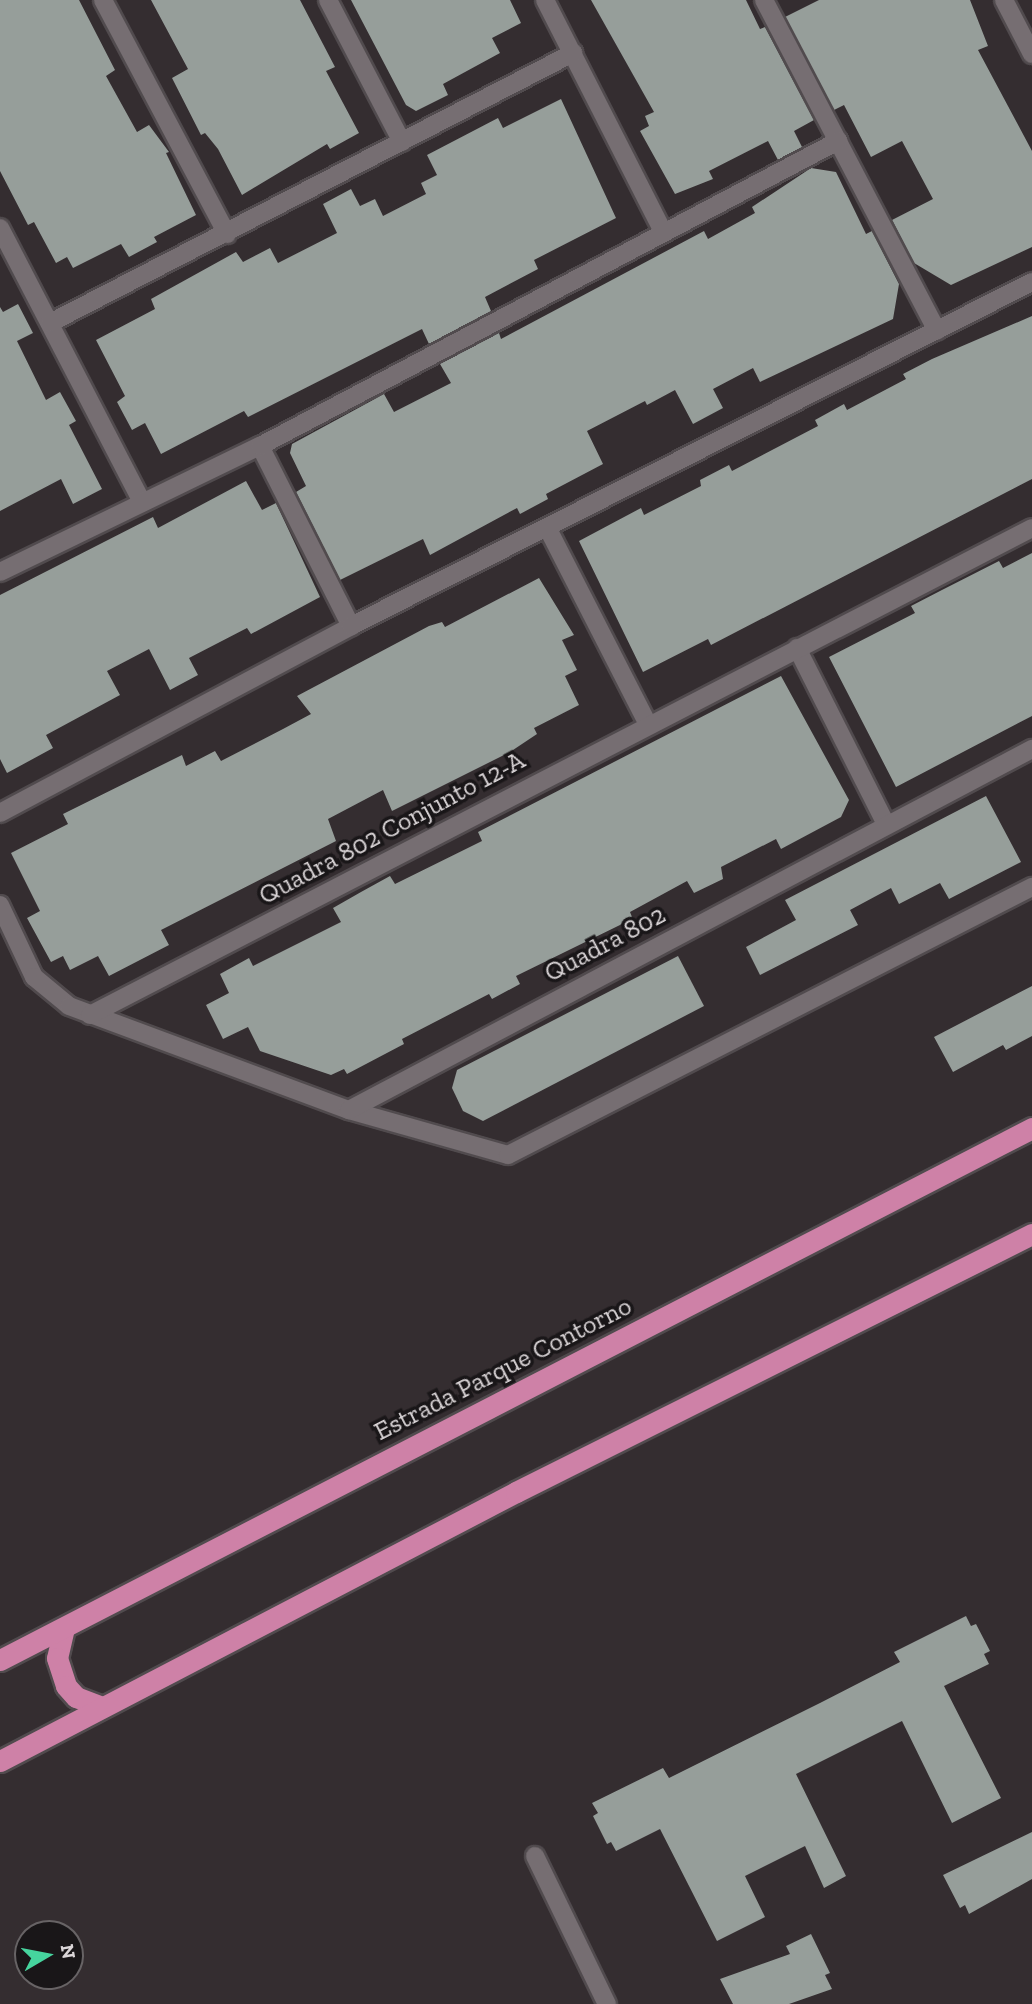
<!DOCTYPE html>
<html>
<head>
<meta charset="utf-8">
<style>
  body { margin:0 }
  #map { position:relative; width:1032px; height:2004px; overflow:hidden; background:#342d30; font-family:"Zilla Slab",serif }
  div>[style] { position:absolute }
  .building>* { inset:0; background:#969e9a }
  .roads { filter:drop-shadow(2px 0 #514b4e) drop-shadow(-2px 0 #514b4e) drop-shadow(0 2px #514b4e) drop-shadow(0 -2px #514b4e) }
  .minor>* { height:18px; margin:-9px; padding:0 9px; transform-origin:9px; border-radius:9px; background:#766e72 }
  .highway>* { height:21px; margin:-10.5px; padding:0 10.5px; transform-origin:10.5px; border-radius:10.5px; background:#ce81a7 }
  span { translate:-50% -50%; white-space:nowrap; text-align:center; line-height:1.15; -webkit-text-stroke:7px #191618; paint-order:stroke }
  .street-label { font-size:26px; color:#dbd6d8 }
  .north { position:absolute; left:14px; top:1920px; width:70px; height:70px; box-sizing:border-box; background:#191618; border:2px solid #676365; border-radius:50%; rotate:80deg; font-size:19px; font-weight:700; line-height:28px; text-align:center; color:#dbd6d8 }
  .north::after { content:''; display:block; margin:auto; width:24px; height:32px; background:#46d49e; clip-path:polygon(50% 0,100% 100%,50% 72%,0 100%) }
</style>
</head>
<body>
<div id="map">
  <div class="building">
    <i style="clip-path:polygon(0 0,79px 0,115px 70px,106px 76px,137px 132px,149px 125px,169px 152px,166px 153px,196px 215px,154px 237px,157px 242px,129px 257px,121px 244px,73px 268px,67px 257px,56px 263px,34px 222px,28px 225px,0 171px)"></i>
    <i style="clip-path:polygon(151px 0,300px 0,335px 67px,326px 71px,359px 133px,330px 149px,327px 144px,242px 195px,218px 149px,205px 133px,201px 135px,172px 78px,188px 69px)"></i>
    <i style="clip-path:polygon(351px 0,510px 0,521px 23px,492px 38px,500px 53px,443px 84px,448px 95px,416px 111px,406px 105px)"></i>
    <i style="clip-path:polygon(591px 0,746px 0,760px 29px,765px 27px,814px 120px,794px 131px,802px 147px,778px 160px,768px 141px,709px 171px,713px 179px,675px 194px,640px 131px,649px 126px,645px 116px,654px 112px)"></i>
    <i style="clip-path:polygon(819px 0,970px 0,988px 46px,978px 50px,1032px 151px,1032px 247px,951px 285px,914px 263px,892px 220px,933px 199px,902px 141px,871px 157px,844px 105px,834px 110px,785px 17px)"></i>
    <i style="clip-path:polygon(561px 99px,616px 218px,534px 260px,538px 269px,485px 297px,491px 311px,429px 344px,422px 329px,248px 417px,244px 411px,161px 454px,145px 423px,132px 430px,117px 402px,125px 396px,96px 340px,155px 309px,151px 299px,236px 252px,243px 262px,270px 248px,278px 263px,337px 233px,323px 204px,351px 189px,360px 206px,375px 199px,383px 216px,426px 194px,421px 183px,437px 175px,427px 155px,498px 118px,503px 128px)"></i>
    <i style="clip-path:polygon(811px 168px,836px 172px,866px 234px,872px 231px,899px 284px,893px 319px,760px 382px,753px 368px,713px 389px,723px 408px,693px 424px,675px 390px,647px 405px,645px 401px,587px 431px,603px 464px,546px 494px,548px 499px,520px 514px,517px 508px,430px 555px,423px 539px,340px 580px,296px 492px,306px 486px,290px 453px,292px 444px,384px 394px,394px 412px,451px 383px,440px 364px,499px 333px,501px 339px,704px 231px,708px 239px,755px 213px,752px 207px)"></i>
    <i style="clip-path:polygon(18px 304px,33px 333px,17px 341px,46px 400px,60px 392px,76px 421px,69px 425px,102px 489px,73px 504px,61px 479px,0 511px,0 307px,3px 312px)"></i>
    <i style="clip-path:polygon(1032px 316px,1032px 479px,711px 645px,708px 639px,643px 672px,579px 541px,641px 508px,644px 515px,701px 486px,700px 480px,729px 465px,732px 471px,818px 426px,815px 420px,844px 404px,847px 410px,906px 379px,903px 374px,932px 359px)"></i>
    <i style="clip-path:polygon(246px 481px,262px 510px,276px 503px,320px 597px,251px 634px,247px 628px,189px 658px,198px 675px,170px 690px,149px 649px,107px 671px,120px 695px,46px 735px,53px 748px,7px 773px,0 759px,0 595px,153px 517px,158px 528px)"></i>
    <i style="clip-path:polygon(1032px 553px,1032px 716px,896px 787px,829px 657px,915px 613px,911px 606px,940px 591px,999px 561px,1003px 568px)"></i>
    <i style="clip-path:polygon(539px 578px,574px 635px,562px 640px,577px 670px,565px 676px,579px 705px,534px 728px,537px 734px,510px 752px,392px 811px,383px 790px,328px 819px,336px 841px,161px 930px,169px 945px,109px 976px,98px 956px,70px 970px,63px 956px,51px 962px,27px 918px,40px 911px,11px 853px,68px 824px,63px 814px,182px 755px,186px 766px,215px 751px,221px 761px,283px 729px,311px 714px,297px 696px,429px 626px,442px 622px,445px 627px)"></i>
    <i style="clip-path:polygon(781px 676px,849px 800px,841px 817px,781px 849px,776px 839px,721px 867px,723px 879px,694px 893px,687px 881px,630px 912px,632px 917px,620px 925px,516px 976px,520px 984px,492px 999px,489px 994px,402px 1039px,404px 1044px,347px 1074px,344px 1069px,331px 1075px,260px 1051px,248px 1027px,223px 1039px,206px 1005px,229px 993px,220px 974px,249px 958px,253px 966px,341px 922px,333px 908px,361px 892px,390px 876px,395px 884px,482px 841px,478px 832px)"></i>
    <i style="clip-path:polygon(986px 796px,1021px 862px,949px 899px,940px 883px,899px 904px,891px 888px,850px 910px,858px 925px,760px 975px,746px 947px,796px 920px,785px 900px)"></i>
    <i style="clip-path:polygon(678px 956px,704px 1006px,483px 1121px,463px 1111px,452px 1088px,457px 1070px)"></i>
    <i style="clip-path:polygon(1032px 986px,1032px 1036px,1006px 1050px,1003px 1045px,953px 1072px,934px 1037px)"></i>
    <i style="clip-path:polygon(966px 1616px,971px 1626px,976px 1624px,990px 1651px,984px 1654px,989px 1664px,944px 1686px,1001px 1798px,952px 1823px,902px 1721px,796px 1774px,846px 1876px,824px 1888px,805px 1846px,745px 1876px,765px 1917px,717px 1941px,660px 1829px,616px 1851px,611px 1842px,607px 1844px,593px 1816px,598px 1813px,592px 1803px,663px 1768px,669px 1778px,820px 1703px,900px 1662px,894px 1652px)"></i>
    <i style="clip-path:polygon(1032px 1832px,1032px 1879px,969px 1914px,965px 1905px,960px 1908px,943px 1875px)"></i>
    <i style="clip-path:polygon(811px 1934px,830px 1973px,825px 1975px,832px 1989px,789px 2004px,733px 2004px,720px 1979px,790px 1954px,786px 1946px)"></i>
  </div>
  <div class="roads">
    <div class="minor">
      <i style="left:103px;top:0;width:265px;rotate:62.1deg"></i>
      <i style="left:328px;top:0;width:160px;rotate:62.5deg"></i>
      <i style="left:545px;top:0;width:260px;rotate:63deg"></i>
      <i style="left:764px;top:0;width:373px;rotate:62.4deg"></i>
      <i style="left:1004px;top:0;width:61px;rotate:62.6deg"></i>
      <i style="left:0;top:228px;width:309px;rotate:62.6deg"></i>
      <i style="left:50px;top:323px;width:589px;rotate:-27.31deg"></i>
      <i style="left:260px;top:446px;width:202px;rotate:63.2deg"></i>
      <i style="left:548px;top:529px;width:219px;rotate:62.9deg"></i>
      <i style="left:0;top:572px;width:289px;rotate:-25.9deg"></i>
      <i style="left:260px;top:446px;width:654px;rotate:-27.82deg"></i>
      <i style="left:797px;top:648px;width:197px;rotate:63.2deg"></i>
      <i style="left:0;top:813px;width:398px;rotate:-28deg"></i>
      <i style="left:351px;top:626px;width:763px;rotate:-26.8deg"></i>
      <i style="left:0;top:905px;width:80px;rotate:64.7deg"></i>
      <i style="left:34px;top:977px;width:45px;rotate:39.6deg"></i>
      <i style="left:69px;top:1006px;width:299px;rotate:20.4deg"></i>
      <i style="left:349px;top:1110px;width:165px;rotate:15.8deg"></i>
      <i style="left:508px;top:1155px;width:589px;rotate:-27.09deg"></i>
      <i style="left:90px;top:1015px;width:1060px;rotate:-27.34deg"></i>
      <i style="left:349px;top:1110px;width:773px;rotate:-27.86deg"></i>
      <i style="left:535px;top:1856px;width:165px;rotate:64.1deg"></i>
    </div>
    <div class="highway">
      <i style="left:64px;top:1628px;width:31px;rotate:103deg"></i>
      <i style="left:57px;top:1658px;width:29px;rotate:72deg"></i>
      <i style="left:66px;top:1686px;width:15px;rotate:48deg"></i>
      <i style="left:76px;top:1697px;width:26px;rotate:21deg"></i>
      <i style="left:0;top:1660px;width:1161px;rotate:-27.27deg"></i>
      <i style="left:0;top:1761px;width:582px;rotate:-27.53deg"></i>
      <i style="left:516px;top:1492px;width:577px;rotate:-26.57deg"></i>
    </div>
  </div>
  <div class="street-label">
    <span style="left:392px;top:828px;rotate:-28deg">Quadra 802 Conjunto 12-A</span>
    <span style="left:605px;top:944px;rotate:-28deg">Quadra 802</span>
    <span style="left:503px;top:1369px;rotate:-27deg">Estrada Parque Contorno</span>
  </div>
  <div class="north">N</div>
</div>
</body>
</html>
